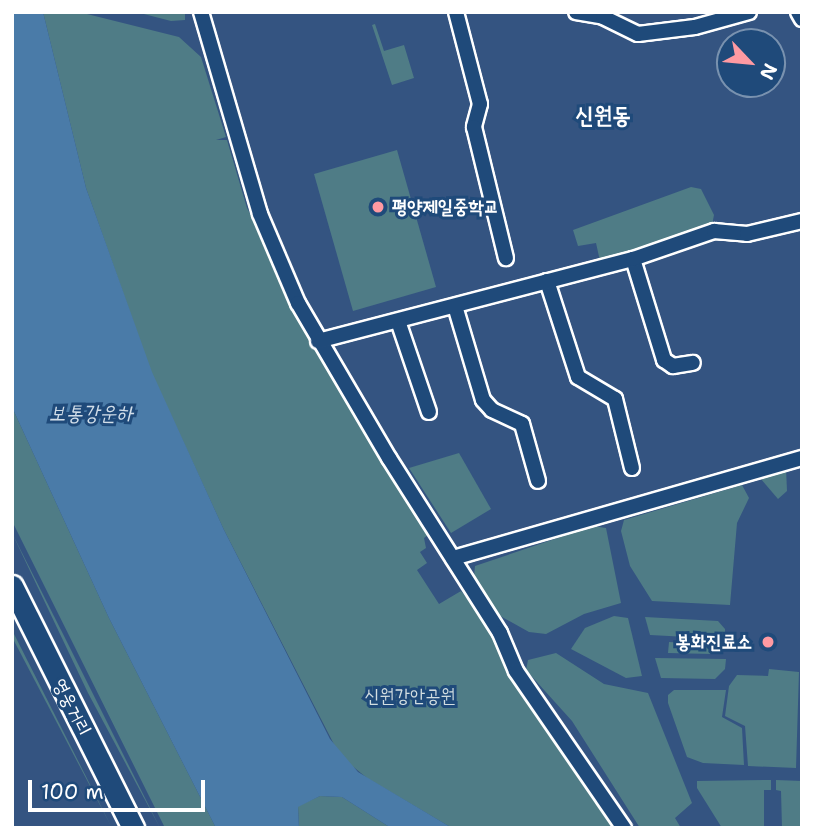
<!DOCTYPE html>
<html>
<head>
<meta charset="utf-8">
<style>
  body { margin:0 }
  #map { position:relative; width:814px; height:840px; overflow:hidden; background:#345481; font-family:"Shantell Sans","Poor Story",sans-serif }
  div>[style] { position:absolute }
  .green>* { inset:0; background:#4f7c86 }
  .water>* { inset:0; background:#4a7ba8 }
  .roads { filter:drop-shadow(2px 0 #fff) drop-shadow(-2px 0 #fff) drop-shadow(0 2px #fff) drop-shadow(0 -2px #fff) }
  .street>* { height:14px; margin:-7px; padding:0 7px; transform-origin:7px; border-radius:7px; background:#1f4a7a }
  .primary>* { height:21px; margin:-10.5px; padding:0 10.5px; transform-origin:10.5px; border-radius:10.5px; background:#1f4a7a }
  .dots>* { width:19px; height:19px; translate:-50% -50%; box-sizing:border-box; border:4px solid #1f4a7a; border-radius:50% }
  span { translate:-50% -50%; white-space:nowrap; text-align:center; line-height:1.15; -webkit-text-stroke:6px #1f4a7a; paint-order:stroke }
  .poi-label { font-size:19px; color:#fff; font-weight:700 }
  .left { translate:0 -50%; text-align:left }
  .right { translate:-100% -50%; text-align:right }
  .park-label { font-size:19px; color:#d3dee1 }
  .street-label { font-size:19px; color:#fff }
  .water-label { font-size:21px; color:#d2dee9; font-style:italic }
  .quarter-label { font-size:23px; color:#fff; font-weight:700 }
  .frame { position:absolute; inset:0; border:14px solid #fff; pointer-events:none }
  .north { position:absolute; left:716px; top:28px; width:70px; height:70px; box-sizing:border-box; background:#1f4a7a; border:2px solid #7992af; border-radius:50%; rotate:116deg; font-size:19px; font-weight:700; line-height:28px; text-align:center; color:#fff }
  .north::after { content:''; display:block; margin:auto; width:24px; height:32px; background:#ff9aa2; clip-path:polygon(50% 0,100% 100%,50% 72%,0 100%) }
  .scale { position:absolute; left:28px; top:780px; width:177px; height:32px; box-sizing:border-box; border:4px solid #fff; border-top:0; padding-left:9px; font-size:21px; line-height:24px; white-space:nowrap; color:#fff; -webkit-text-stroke:5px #1f4a7a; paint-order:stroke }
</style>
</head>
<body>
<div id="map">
  <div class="green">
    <i style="clip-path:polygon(43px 12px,79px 12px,179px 37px,201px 57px,226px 137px,216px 140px,227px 140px,247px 208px,428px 535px,424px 538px,426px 548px,420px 552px,427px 563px,417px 570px,439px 604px,461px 591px,486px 620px,617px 828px,452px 828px,367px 778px,340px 756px,224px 530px,151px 372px,86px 188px)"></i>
    <i style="clip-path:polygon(136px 12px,185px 12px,185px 20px,171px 21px)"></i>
    <i style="clip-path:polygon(375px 24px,384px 51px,404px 45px,414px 78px,392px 85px,372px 25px)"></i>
    <i style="clip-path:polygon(397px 150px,436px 287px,353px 311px,314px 174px)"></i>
    <i style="clip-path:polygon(691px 187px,701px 189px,714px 215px,712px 225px,600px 261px,596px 243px,578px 246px,573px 230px)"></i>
    <i style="clip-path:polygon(12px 407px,109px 618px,216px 828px,165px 828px,12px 521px)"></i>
    <i style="clip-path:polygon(459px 453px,491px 509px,451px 533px,409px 468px)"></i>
    <i style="clip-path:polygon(786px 468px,787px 491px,778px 499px,761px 479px)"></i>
    <i style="clip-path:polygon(742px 485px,749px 498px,737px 523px,730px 605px,652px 601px,630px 566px,621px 531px,624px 520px)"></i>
    <i style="clip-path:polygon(593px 526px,606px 528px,621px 603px,584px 614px,546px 634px,529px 632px,495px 613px,474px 577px,475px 566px)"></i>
    <i style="clip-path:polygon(12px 533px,64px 636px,160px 828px,88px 693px)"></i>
    <i style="clip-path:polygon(614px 616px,628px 618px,642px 676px,626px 678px,571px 649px,585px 628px)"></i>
    <i style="clip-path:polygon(645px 617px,718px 621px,725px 629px,725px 639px,650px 635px)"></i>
    <i style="clip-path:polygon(12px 630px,112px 828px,12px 637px)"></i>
    <i style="clip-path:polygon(669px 642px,712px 644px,712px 654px,668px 653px)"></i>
    <i style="clip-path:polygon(556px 653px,604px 684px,648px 693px,692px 803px,675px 818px,681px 828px,640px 828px,572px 721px,526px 670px,528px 660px)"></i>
    <i style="clip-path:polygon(655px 658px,726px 659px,725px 669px,715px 679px,661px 678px)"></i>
    <i style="clip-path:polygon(769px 669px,799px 672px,796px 768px,748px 766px,745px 726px,725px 716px,729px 686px,737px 675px,768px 676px)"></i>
    <i style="clip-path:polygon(674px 690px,726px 690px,722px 717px,742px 728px,744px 765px,703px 763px,687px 757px,668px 703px,668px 695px)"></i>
    <i style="clip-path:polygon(771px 780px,771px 790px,764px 790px,764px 828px,722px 828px,697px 788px,697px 781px)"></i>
    <i style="clip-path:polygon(776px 780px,802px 781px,802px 828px,782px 828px,781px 791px,776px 790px)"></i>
    <i style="clip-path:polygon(320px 796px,342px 797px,391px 828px,299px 828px,298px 806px)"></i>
  </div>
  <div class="water">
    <i style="clip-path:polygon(12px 12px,43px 12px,86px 188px,152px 372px,224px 530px,330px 739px,358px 772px,452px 828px,391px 828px,342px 797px,320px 796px,298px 807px,299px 828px,216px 828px,109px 618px,12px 407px)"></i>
  </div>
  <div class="roads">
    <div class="street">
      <i style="left:201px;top:12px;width:210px;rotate:73.7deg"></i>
      <i style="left:260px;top:214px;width:97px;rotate:66.9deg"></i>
      <i style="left:298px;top:303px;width:180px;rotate:59.6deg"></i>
      <i style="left:389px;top:458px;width:207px;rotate:57.6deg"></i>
      <i style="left:500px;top:633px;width:41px;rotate:67.2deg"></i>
      <i style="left:516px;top:671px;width:191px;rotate:55.5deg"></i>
      <i style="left:456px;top:12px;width:95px;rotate:75.4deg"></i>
      <i style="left:480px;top:104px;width:24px;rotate:105deg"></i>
      <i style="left:474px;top:127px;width:135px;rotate:76.3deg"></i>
      <i style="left:576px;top:12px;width:27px;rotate:10deg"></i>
      <i style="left:603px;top:17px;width:39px;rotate:26deg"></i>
      <i style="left:638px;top:34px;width:57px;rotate:-7deg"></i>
      <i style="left:695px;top:27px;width:56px;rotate:-15.5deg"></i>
      <i style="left:798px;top:12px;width:8px;rotate:60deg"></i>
      <i style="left:633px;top:259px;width:106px;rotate:72.9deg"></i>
      <i style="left:664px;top:360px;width:11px;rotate:34deg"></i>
      <i style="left:673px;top:366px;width:20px;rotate:-9deg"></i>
      <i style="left:547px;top:281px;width:101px;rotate:72.1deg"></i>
      <i style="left:578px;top:377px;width:43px;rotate:30.7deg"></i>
      <i style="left:615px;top:399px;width:71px;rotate:76.2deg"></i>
      <i style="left:455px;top:306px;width:98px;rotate:73.4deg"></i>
      <i style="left:483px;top:400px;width:13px;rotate:48deg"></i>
      <i style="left:492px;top:410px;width:33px;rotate:25deg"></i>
      <i style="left:522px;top:424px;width:59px;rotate:74.3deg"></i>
      <i style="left:398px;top:321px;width:96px;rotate:71.2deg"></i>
      <i style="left:318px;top:341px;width:325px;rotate:-14.6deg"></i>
      <i style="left:633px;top:259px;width:86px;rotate:-19.1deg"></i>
      <i style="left:714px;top:231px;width:33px;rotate:5deg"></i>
      <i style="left:747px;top:234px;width:57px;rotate:-13.3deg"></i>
      <i style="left:453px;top:558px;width:363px;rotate:-16deg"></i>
    </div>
    <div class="primary">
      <i style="left:12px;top:586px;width:271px;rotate:63.4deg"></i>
    </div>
  </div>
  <div class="dots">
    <i style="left:378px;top:207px;background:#ff9aa2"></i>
    <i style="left:768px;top:642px;background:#ff9aa2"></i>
  </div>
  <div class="poi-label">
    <span class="left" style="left:392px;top:207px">평양제일중학교</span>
    <span class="right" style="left:752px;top:642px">봉화진료소</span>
  </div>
  <div class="park-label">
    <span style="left:410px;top:696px">신원강안공원</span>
  </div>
  <div class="street-label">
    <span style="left:72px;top:707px;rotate:63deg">영웅거리</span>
  </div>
  <div class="water-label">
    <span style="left:91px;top:413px">보통강운하</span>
  </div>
  <div class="quarter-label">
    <span style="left:603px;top:115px">신원동</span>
  </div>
  <div class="frame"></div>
  <div class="north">N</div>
  <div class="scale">100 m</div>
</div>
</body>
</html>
